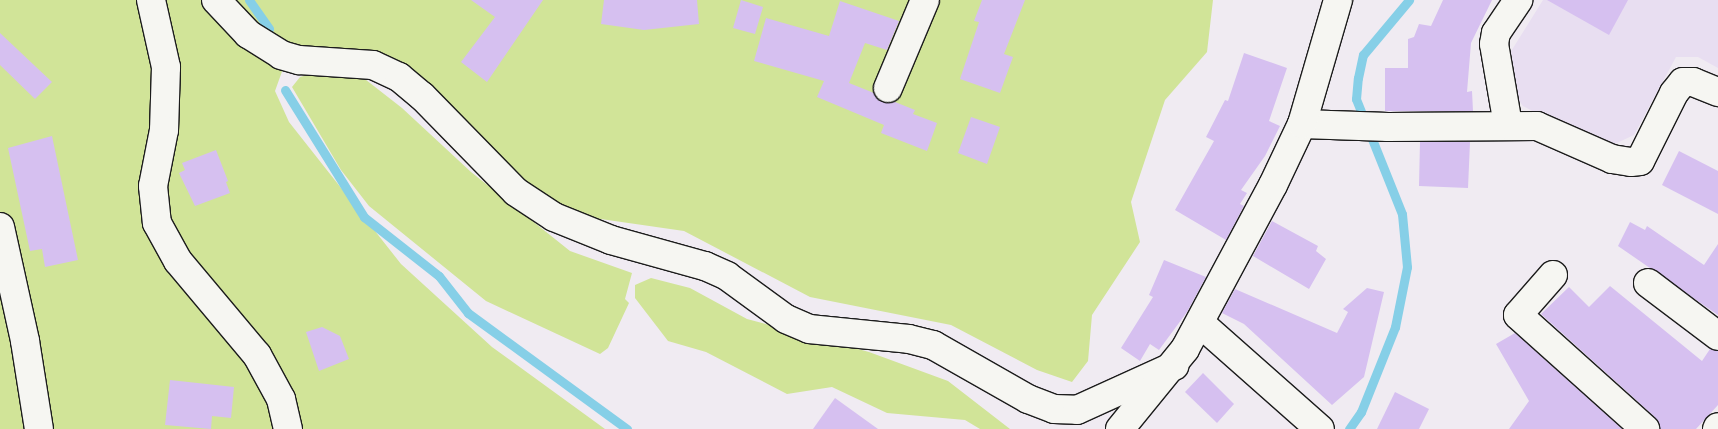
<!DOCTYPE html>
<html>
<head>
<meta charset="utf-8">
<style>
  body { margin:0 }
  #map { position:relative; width:1718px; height:429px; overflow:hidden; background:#f0ebf2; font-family:Mynerve,sans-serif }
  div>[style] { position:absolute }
  .built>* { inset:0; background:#e8def1 }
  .green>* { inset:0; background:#d1e498 }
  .stream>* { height:9px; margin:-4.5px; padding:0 4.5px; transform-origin:4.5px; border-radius:4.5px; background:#86cfe7 }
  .building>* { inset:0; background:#d6c0f0 }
  .roads { filter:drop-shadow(1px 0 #1c1c1c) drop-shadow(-1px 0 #1c1c1c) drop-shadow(0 1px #1c1c1c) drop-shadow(0 -1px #1c1c1c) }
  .minor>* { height:28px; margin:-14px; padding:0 14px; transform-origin:14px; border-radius:14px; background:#f6f6f2 }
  span { translate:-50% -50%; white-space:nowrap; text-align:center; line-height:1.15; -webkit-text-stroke:4px #f6f6f2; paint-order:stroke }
</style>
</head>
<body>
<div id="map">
  <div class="built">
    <i style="clip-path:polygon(1543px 0,1718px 0,1718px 68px,1698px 57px,1676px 57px,1634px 135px,1604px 149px,1523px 106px,1510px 88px,1505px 61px)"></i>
  </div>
  <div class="green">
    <i style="clip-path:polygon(0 0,1213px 0,1207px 52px,1165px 100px,1131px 202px,1140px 242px,1092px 315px,1088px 361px,1072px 382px,1037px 370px,951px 325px,810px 297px,684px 231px,573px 215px,523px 187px,439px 104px,379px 84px,343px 51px,284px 66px,275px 91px,289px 122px,401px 264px,492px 347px,605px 429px,0 429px)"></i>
    <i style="clip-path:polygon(326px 70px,361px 76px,402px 108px,471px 172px,570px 251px,632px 273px,625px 299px,629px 303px,608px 348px,600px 354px,486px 301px,369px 206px,341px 170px,292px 87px,300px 77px)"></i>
    <i style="clip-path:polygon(651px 278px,690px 288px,747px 319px,869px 352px,948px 381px,1010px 429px,980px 429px,965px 420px,887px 413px,832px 387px,787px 394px,706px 352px,668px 341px,635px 298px,635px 285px)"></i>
  </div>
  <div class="stream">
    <i style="left:249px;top:0;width:35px;rotate:55deg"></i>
    <i style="left:285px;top:90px;width:150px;rotate:58.1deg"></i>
    <i style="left:364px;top:217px;width:95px;rotate:38.2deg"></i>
    <i style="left:439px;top:276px;width:47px;rotate:51.9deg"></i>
    <i style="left:468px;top:313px;width:197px;rotate:36.1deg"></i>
    <i style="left:1349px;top:429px;width:21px;rotate:-55deg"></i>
    <i style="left:1361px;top:412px;width:92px;rotate:-68.2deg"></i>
    <i style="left:1395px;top:327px;width:61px;rotate:-78.7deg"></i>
    <i style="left:1407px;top:267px;width:53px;rotate:-95.4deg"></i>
    <i style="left:1402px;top:214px;width:124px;rotate:-111.8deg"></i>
    <i style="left:1356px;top:99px;width:21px;rotate:-85deg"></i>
    <i style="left:1358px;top:78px;width:24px;rotate:-78deg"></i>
    <i style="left:1363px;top:55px;width:72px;rotate:-50.1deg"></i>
  </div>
  <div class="building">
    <i style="clip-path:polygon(471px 0,543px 0,487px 82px,461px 62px,495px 17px)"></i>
    <i style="clip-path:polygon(604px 0,697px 0,699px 24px,644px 30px,601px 24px)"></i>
    <i style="clip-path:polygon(741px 0,763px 7px,755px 34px,733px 28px)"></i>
    <i style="clip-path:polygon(982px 0,1025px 0,1004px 54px,1013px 57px,1000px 93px,960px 79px,979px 22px,974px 21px)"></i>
    <i style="clip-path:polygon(1443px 0,1492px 0,1471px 43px,1467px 92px,1472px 91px,1473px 111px,1385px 111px,1385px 68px,1408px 68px,1408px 39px,1414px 37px,1419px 24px,1431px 26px)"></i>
    <i style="clip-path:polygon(1547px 0,1628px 0,1609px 35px)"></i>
    <i style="clip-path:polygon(840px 1px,899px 21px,887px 50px,865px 43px,849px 83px,874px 93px,882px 102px,895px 102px,915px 110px,913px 114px,937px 123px,927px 151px,881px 133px,884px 125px,817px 97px,824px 81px,754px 61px,766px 18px,829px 36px)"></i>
    <i style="clip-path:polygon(0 33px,52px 82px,35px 99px,0 65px)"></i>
    <i style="clip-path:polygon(1244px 53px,1287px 68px,1269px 121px,1280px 126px,1265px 156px,1241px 190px,1247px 193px,1240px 204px,1244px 206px,1226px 240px,1175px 210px,1214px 141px,1206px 137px,1225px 100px,1228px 101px)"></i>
    <i style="clip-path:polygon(971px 117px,1000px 127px,987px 164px,958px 153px)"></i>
    <i style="clip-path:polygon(52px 136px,78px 260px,45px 267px,42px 249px,30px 251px,8px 148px)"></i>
    <i style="clip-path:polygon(1420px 142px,1470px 142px,1468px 188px,1419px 186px)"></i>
    <i style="clip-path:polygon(216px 150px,228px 181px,226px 182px,230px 193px,195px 206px,179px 173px,185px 170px,182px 163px)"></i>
    <i style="clip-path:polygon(1679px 151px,1718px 171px,1718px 214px,1662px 185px)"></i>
    <i style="clip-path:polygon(1272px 221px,1318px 246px,1316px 251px,1326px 259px,1309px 289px,1253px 256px)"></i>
    <i style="clip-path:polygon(1630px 222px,1645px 230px,1647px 226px,1704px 265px,1718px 244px,1718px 315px,1618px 246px)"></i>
    <i style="clip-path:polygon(1164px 260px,1206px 277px,1187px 312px,1159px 350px,1150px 344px,1140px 361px,1121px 348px,1153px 297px,1149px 295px)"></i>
    <i style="clip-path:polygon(1610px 286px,1702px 361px,1710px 349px,1718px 351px,1718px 405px,1696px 429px,1660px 429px,1655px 417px,1541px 314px,1569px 287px,1589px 307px)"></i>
    <i style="clip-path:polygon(1367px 288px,1384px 292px,1364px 377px,1332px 405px,1244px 324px,1222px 313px,1235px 289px,1337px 333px,1348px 312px,1343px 309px)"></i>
    <i style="clip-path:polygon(322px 327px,340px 336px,349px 359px,319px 371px,306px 332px)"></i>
    <i style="clip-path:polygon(1515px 333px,1622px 429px,1509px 429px,1529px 401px,1496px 344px)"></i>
    <i style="clip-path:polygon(1203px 373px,1234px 404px,1217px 423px,1185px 392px)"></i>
    <i style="clip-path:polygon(170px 380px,234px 387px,231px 418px,212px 416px,211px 429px,165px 425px)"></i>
    <i style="clip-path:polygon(1395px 392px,1429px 409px,1419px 429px,1377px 429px)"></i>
    <i style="clip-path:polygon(835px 398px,878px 429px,813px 429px)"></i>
  </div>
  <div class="roads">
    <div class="minor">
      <i style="left:151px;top:0;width:69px;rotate:77.4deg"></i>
      <i style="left:166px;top:67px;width:63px;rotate:91.8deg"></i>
      <i style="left:164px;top:130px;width:57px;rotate:101.1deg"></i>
      <i style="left:153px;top:186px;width:37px;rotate:84deg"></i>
      <i style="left:157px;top:223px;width:43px;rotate:61.1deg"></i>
      <i style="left:178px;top:261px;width:123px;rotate:50deg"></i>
      <i style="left:257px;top:355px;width:50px;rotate:61.4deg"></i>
      <i style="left:281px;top:399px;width:31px;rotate:77deg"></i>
      <i style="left:216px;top:0;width:47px;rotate:46.7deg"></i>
      <i style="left:248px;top:34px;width:39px;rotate:32deg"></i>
      <i style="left:281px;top:55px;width:19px;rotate:16deg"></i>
      <i style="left:299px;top:60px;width:74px;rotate:3.9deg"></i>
      <i style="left:373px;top:65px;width:29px;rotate:25deg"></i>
      <i style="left:399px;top:77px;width:30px;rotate:40deg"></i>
      <i style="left:422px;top:96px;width:134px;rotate:45.6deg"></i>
      <i style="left:516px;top:192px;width:45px;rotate:33.3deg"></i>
      <i style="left:554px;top:217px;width:61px;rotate:22deg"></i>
      <i style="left:611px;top:240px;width:98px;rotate:15.5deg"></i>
      <i style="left:705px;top:266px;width:24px;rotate:24deg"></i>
      <i style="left:727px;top:276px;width:73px;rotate:36.1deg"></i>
      <i style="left:786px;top:319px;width:25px;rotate:23deg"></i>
      <i style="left:809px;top:329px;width:100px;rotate:5.7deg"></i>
      <i style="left:909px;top:339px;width:25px;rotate:14deg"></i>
      <i style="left:933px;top:345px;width:109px;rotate:29.6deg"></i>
      <i style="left:1028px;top:399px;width:28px;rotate:21deg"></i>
      <i style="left:1054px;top:409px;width:23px;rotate:2deg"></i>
      <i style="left:1077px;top:410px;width:107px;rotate:-24.4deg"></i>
      <i style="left:888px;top:88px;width:95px;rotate:-67.2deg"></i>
      <i style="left:1302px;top:124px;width:86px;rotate:2deg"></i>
      <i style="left:1388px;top:127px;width:149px;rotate:-0.4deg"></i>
      <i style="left:1537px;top:126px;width:82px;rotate:23.7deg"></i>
      <i style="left:1612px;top:159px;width:19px;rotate:9deg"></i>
      <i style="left:1631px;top:162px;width:9px;rotate:-6deg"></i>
      <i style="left:1640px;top:161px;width:76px;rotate:-63.4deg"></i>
      <i style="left:1674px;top:93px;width:14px;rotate:-51deg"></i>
      <i style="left:1683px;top:82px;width:10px"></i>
      <i style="left:1693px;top:82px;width:27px;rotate:22deg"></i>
      <i style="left:1508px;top:125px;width:82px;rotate:-99.8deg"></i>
      <i style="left:1494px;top:44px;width:11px;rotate:-80deg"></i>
      <i style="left:1496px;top:33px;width:40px;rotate:-56deg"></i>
      <i style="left:0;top:227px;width:117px;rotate:77.6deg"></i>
      <i style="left:25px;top:341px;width:89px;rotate:81deg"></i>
      <i style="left:1553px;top:275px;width:53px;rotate:131.2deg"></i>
      <i style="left:1518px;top:315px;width:171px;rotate:41.9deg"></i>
      <i style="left:1648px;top:283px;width:88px;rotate:37.1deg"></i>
      <i style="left:1200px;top:323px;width:160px;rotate:41.5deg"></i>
      <i style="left:1120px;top:429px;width:103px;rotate:-50.9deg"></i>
      <i style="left:1185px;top:349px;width:186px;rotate:-61.8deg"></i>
      <i style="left:1273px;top:185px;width:68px;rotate:-64.6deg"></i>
      <i style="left:1302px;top:124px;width:129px;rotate:-73.8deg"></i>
      <i style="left:1717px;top:429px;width:2px;rotate:-63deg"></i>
    </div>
  </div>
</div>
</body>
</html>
